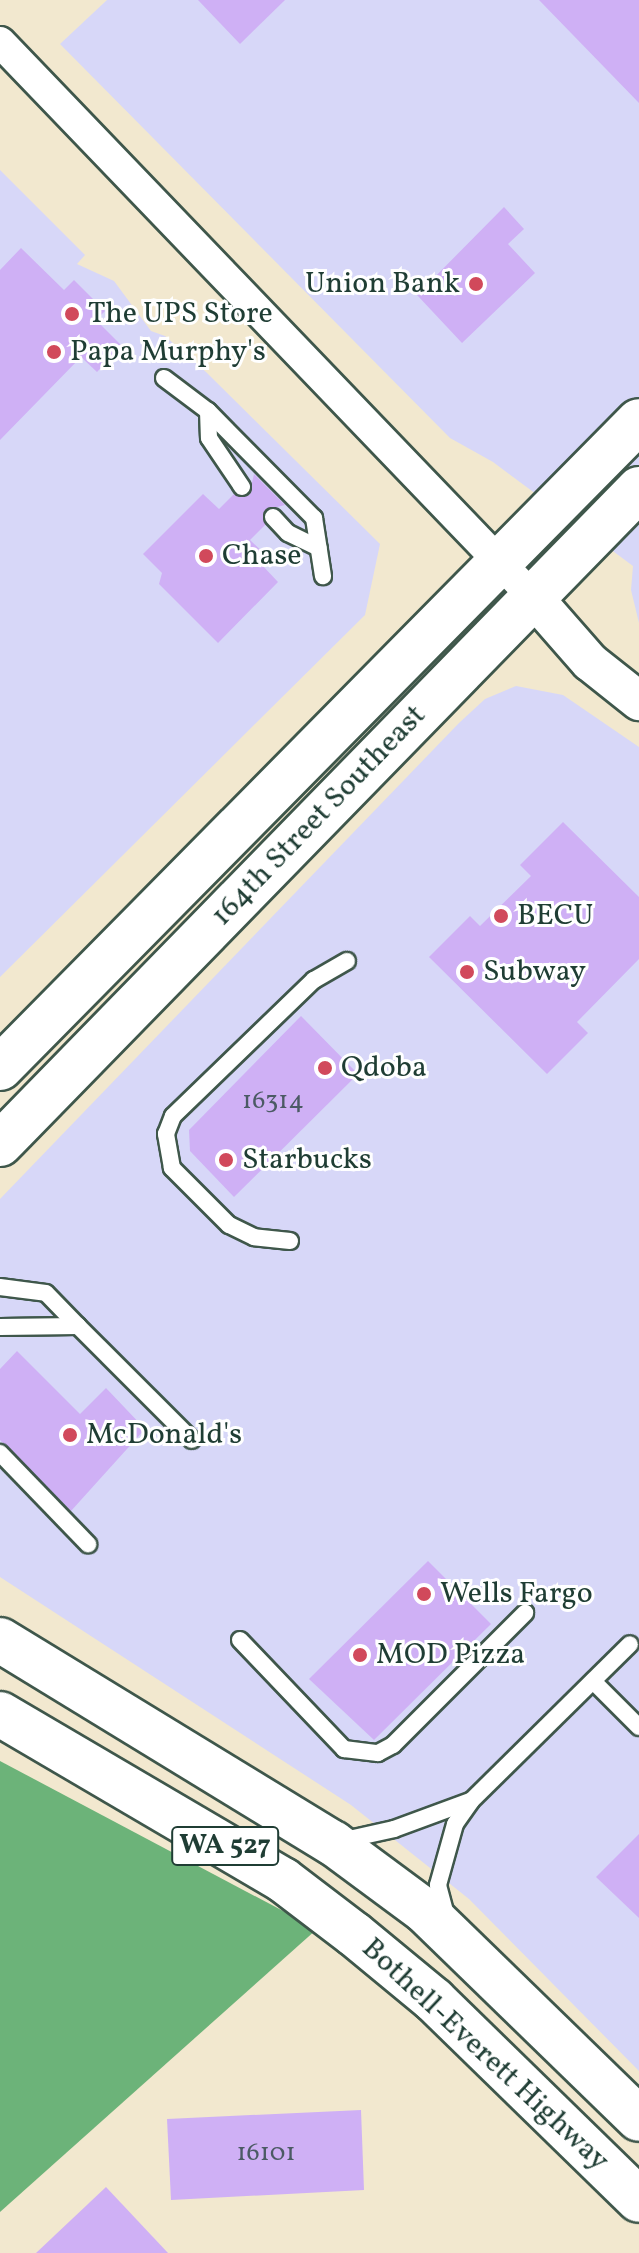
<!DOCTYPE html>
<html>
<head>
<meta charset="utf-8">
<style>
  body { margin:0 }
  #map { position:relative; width:639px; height:2253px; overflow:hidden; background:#f2e8cf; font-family:Vollkorn,serif }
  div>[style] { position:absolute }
  .built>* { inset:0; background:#d7d7f8 }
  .forest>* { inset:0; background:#6cb379 }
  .building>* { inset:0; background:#cfb0f5 }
  .roads { filter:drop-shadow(2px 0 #3f574b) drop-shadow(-2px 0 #3f574b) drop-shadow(0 2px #3f574b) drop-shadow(0 -2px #3f574b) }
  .service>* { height:16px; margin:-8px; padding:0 8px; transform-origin:8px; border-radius:8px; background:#fff }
  .minor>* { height:30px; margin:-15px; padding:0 15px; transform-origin:15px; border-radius:15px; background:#fff }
  .tertiary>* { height:38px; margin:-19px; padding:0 19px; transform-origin:19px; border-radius:19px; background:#fff }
  .secondary>* { height:44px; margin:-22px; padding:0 22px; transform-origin:22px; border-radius:22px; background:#fff }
  .primary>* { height:44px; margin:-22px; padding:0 22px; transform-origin:22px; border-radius:22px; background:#fff }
  .dots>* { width:22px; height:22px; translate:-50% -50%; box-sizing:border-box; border:4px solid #fff; border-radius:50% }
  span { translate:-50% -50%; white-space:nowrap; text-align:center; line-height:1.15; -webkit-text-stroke:6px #fff; paint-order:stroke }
  .number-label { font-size:26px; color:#4b5a64 }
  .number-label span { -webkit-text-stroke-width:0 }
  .shield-label span { padding:2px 6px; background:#fff; border:2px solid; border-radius:6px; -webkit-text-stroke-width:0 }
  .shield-label { font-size:28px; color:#1f3d34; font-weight:700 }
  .poi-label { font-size:30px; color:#1f3d34 }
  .right { translate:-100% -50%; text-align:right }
  .left { translate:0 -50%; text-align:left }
  .street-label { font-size:30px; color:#1f3d34 }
</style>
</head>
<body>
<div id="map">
  <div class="built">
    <i style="clip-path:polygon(107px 0,639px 0,639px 623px,631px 590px,633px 566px,493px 462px,450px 438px,60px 44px)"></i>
    <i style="clip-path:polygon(0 170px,85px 255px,77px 264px,114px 281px,151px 331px,165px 336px,206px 372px,380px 544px,365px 615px,0 977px)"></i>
    <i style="clip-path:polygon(516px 686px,563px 695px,639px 747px,639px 2071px,469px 1899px,351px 1805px,0 1577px,0 1199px,459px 723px,485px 699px)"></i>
  </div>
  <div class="forest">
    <i style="clip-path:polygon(0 1761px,317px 1929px,0 2212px)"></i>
  </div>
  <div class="building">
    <i style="clip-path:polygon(198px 0,285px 0,240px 44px)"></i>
    <i style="clip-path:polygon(539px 0,639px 0,639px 103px)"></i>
    <i style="clip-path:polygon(504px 207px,524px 229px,508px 244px,535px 273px,462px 343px,417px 295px)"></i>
    <i style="clip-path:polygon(21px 248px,64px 290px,74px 280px,105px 311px,96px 320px,122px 346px,97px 372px,81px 357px,0 440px,0 270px)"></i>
    <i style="clip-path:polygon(254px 474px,285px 505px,265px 510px,265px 525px,250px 540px,269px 558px,262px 565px,278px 582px,218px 643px,159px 584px,162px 573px,143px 554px,203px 494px,219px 509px,234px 494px,249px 496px)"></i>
    <i style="clip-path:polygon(563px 822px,639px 897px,639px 959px,577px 1022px,588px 1033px,547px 1074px,429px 957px,470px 916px,480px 926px,531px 876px,520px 865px)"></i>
    <i style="clip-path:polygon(301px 1016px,358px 1074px,234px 1197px,190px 1151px,189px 1130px)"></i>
    <i style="clip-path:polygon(17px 1351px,80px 1414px,106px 1388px,145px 1429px,71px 1511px,0 1440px,0 1369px)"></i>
    <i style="clip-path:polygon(428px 1561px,491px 1624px,374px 1740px,309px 1679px)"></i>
    <i style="clip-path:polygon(639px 1834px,639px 1918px,596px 1877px)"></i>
    <i style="clip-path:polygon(361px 2110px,364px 2190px,171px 2200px,167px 2119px)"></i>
    <i style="clip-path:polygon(106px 2187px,168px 2253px,36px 2253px)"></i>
  </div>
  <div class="roads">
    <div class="service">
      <i style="left:164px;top:378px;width:55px;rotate:36.9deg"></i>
      <i style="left:208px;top:411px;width:151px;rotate:45.3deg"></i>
      <i style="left:314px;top:518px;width:59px;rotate:81.2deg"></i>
      <i style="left:208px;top:411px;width:27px;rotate:88deg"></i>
      <i style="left:209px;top:438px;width:59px;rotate:56deg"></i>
      <i style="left:273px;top:517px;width:22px;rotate:47deg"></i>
      <i style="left:288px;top:533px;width:34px;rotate:26deg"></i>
      <i style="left:290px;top:1241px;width:36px;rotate:-174deg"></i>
      <i style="left:254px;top:1237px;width:28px;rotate:-154deg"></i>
      <i style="left:229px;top:1225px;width:81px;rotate:-135deg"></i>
      <i style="left:172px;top:1168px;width:35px;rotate:-100deg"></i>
      <i style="left:166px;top:1134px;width:19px;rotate:-69deg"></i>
      <i style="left:173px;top:1116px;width:196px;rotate:-44deg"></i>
      <i style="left:314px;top:980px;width:38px;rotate:-30deg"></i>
      <i style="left:0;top:1287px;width:46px;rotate:7.4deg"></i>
      <i style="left:46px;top:1293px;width:46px;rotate:45.9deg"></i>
      <i style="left:0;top:1327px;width:78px;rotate:-0.7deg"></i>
      <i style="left:78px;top:1326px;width:161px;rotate:45deg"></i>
      <i style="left:0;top:1453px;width:127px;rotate:46deg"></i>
      <i style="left:240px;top:1640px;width:151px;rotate:46.3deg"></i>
      <i style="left:344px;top:1749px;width:34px;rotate:7deg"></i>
      <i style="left:378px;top:1753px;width:17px;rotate:-28deg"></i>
      <i style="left:393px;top:1745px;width:187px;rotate:-45deg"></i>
      <i style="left:593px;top:1681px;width:65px;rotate:45deg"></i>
      <i style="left:340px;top:1841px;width:55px;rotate:-12.5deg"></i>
      <i style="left:394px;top:1829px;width:81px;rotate:-20.2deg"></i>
      <i style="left:446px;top:1915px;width:31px;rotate:-105deg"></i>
      <i style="left:438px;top:1885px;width:63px;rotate:-74.4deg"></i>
      <i style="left:455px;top:1824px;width:28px;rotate:-55deg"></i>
      <i style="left:471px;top:1801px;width:223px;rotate:-44.6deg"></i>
    </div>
    <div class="minor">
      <i style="left:0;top:42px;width:769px;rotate:46.16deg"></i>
    </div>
    <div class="tertiary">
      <i style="left:533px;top:597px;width:86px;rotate:48.8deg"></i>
      <i style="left:590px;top:662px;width:63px;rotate:38.5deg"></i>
    </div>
    <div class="secondary">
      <i style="left:0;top:1068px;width:909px;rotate:-45.36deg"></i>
      <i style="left:0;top:1144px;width:915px;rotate:-45.71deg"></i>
    </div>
    <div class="primary">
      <i style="left:0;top:1640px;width:390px;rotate:31.4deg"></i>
      <i style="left:333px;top:1843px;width:114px;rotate:36.5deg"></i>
      <i style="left:425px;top:1911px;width:298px;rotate:44.2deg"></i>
      <i style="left:0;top:1714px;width:328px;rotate:30.4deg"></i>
      <i style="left:283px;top:1880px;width:89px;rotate:37.3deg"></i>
      <i style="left:354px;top:1934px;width:104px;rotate:39.5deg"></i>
      <i style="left:434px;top:2000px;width:286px;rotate:44.3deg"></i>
    </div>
  </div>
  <div class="dots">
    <i style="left:476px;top:284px;background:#d1495b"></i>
    <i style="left:72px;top:314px;background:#d1495b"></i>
    <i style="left:54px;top:352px;background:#d1495b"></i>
    <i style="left:206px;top:556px;background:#d1495b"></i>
    <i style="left:501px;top:916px;background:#d1495b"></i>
    <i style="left:467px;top:972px;background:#d1495b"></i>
    <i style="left:325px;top:1068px;background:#d1495b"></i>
    <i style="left:226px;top:1160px;background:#d1495b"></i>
    <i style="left:70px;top:1435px;background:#d1495b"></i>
    <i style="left:424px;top:1594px;background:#d1495b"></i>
    <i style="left:360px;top:1655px;background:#d1495b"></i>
  </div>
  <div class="number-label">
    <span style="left:273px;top:1102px">16314</span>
    <span style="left:266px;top:2154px">16101</span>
  </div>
  <div class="shield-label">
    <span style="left:225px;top:1846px">WA 527</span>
  </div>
  <div class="poi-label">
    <span class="right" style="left:460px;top:284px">Union Bank</span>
    <span class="left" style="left:88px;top:314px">The UPS Store</span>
    <span class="left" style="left:70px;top:352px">Papa Murphy's</span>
    <span class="left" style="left:222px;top:556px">Chase</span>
    <span class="left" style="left:517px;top:916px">BECU</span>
    <span class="left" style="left:483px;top:972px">Subway</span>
    <span class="left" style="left:341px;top:1068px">Qdoba</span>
    <span class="left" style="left:242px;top:1160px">Starbucks</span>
    <span class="left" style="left:86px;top:1435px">McDonald's</span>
    <span class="left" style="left:440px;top:1594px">Wells Fargo</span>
    <span class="left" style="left:376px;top:1655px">MOD Pizza</span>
  </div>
  <div class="street-label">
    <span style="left:319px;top:816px;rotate:-46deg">164th Street Southeast</span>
    <span style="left:485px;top:2055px;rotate:43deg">Bothell-Everett Highway</span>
  </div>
</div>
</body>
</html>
